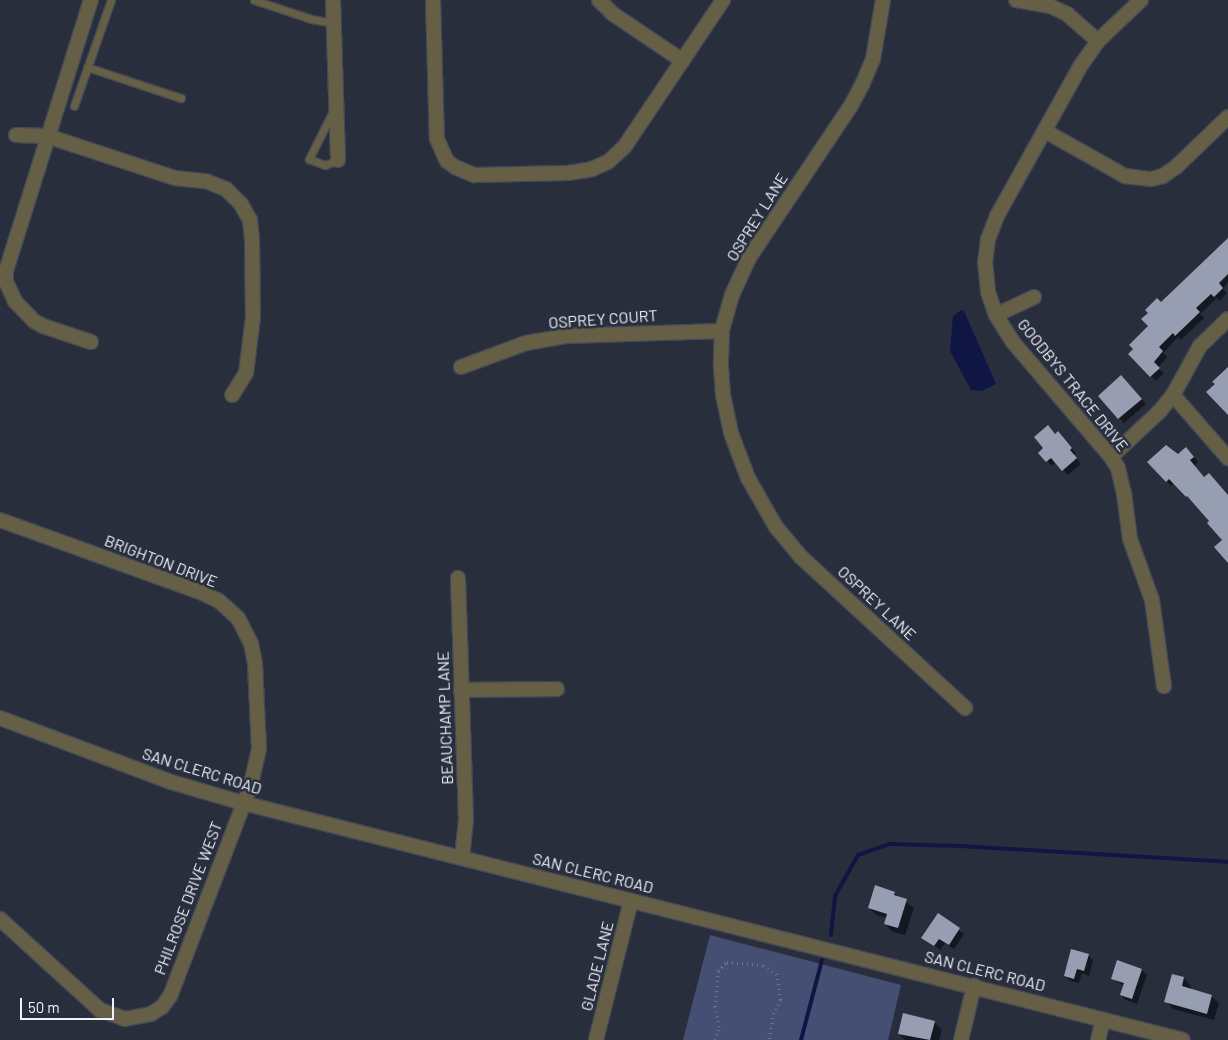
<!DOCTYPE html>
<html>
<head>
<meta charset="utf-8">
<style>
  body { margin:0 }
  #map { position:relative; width:1228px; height:1040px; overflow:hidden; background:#292e3d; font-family:Barlow,sans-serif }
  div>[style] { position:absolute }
  .green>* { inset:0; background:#454f73 }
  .water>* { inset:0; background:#0f1644 }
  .shadow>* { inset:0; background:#0007 }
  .stream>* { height:4px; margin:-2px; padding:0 2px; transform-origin:2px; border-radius:2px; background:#0f1644 }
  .building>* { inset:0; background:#989eb1 }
  .path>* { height:2.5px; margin-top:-1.25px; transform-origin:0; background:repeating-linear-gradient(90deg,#717683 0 1px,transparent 0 5px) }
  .roads { filter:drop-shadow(1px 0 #454958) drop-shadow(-1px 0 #454958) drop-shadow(0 1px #454958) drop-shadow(0 -1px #454958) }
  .lane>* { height:7px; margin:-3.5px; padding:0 3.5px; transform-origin:3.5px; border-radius:3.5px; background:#655f46 }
  .street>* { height:14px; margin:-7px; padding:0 7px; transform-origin:7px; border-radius:7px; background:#655f46 }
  span { translate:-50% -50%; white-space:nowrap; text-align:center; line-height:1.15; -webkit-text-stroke:5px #292e3d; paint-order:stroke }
  .street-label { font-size:16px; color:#eef2fc }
  .scale { position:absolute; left:20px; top:998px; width:94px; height:22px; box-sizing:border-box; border:2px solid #eef2fc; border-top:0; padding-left:6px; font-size:15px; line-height:18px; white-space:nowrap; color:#eef2fc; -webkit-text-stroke:4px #292e3d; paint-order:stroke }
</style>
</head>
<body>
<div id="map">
  <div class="green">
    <i style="clip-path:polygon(710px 935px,901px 985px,888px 1040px,683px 1040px)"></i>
  </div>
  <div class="water">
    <i style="clip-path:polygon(961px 310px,964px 311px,996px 384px,982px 391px,971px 390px,950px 351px,953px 316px)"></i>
  </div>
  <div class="shadow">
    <i style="clip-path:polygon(1228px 240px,1228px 282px,1223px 289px,1227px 293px,1220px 301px,1217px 298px,1200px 314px,1204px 318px,1181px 340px,1178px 337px,1163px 353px,1167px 357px,1158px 368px,1164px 373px,1156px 381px,1129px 354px,1150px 326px,1161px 304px)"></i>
    <i style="clip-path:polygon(1126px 382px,1146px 404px,1124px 423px,1099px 396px)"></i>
    <i style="clip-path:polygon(1056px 435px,1063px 438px,1076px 453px,1074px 455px,1081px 464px,1068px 475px,1056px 462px,1052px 466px,1047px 461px)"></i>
    <i style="clip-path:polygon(1191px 454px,1198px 462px,1194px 466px,1205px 478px,1228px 496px,1228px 561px,1220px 536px,1201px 510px,1174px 483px,1171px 486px,1149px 462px)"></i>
    <i style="clip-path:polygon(894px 893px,914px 908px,905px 935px,893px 932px,885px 924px,887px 918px,877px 915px,869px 908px)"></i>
    <i style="clip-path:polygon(938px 915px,964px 934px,954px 949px,945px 943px,940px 950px,923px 937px)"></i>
    <i style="clip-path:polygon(1088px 955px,1093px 960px,1089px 976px,1082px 973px,1079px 983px,1070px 981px,1065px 976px)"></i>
    <i style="clip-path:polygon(1118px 962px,1142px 970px,1147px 975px,1137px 1004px,1126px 1000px,1121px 995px,1124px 986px,1112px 978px)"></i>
    <i style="clip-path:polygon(1173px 975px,1184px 978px,1191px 986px,1191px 990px,1211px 996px,1219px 1003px,1214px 1020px,1173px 1009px,1166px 1001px)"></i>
    <i style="clip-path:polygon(934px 1022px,942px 1030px,939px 1040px,905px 1040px,899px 1034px)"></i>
  </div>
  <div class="stream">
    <i style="left:831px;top:935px;width:39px;rotate:-84deg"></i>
    <i style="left:835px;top:896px;width:47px;rotate:-60.7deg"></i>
    <i style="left:858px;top:855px;width:34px;rotate:-19deg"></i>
    <i style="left:890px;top:844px;width:71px;rotate:1.6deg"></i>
    <i style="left:961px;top:846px;width:267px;rotate:3.4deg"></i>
    <i style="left:801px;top:1040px;width:83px;rotate:-75.3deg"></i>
  </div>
  <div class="building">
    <i style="clip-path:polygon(1228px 238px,1228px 274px,1219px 283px,1223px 288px,1214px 297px,1211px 294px,1196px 308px,1200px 312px,1175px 336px,1173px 333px,1159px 347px,1163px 351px,1154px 362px,1160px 368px,1150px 377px,1128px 354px,1133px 349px,1129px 345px,1148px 326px,1141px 319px,1148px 313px,1145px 310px,1157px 298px,1161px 302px)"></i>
    <i style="clip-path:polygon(1228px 367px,1228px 415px,1206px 392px,1215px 384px,1212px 382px)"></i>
    <i style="clip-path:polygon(1121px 375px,1142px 399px,1118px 419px,1098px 396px)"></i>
    <i style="clip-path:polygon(1048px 425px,1055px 434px,1058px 431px,1072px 448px,1070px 450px,1077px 458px,1062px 471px,1051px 458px,1046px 462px,1038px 453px,1043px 448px,1034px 437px)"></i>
    <i style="clip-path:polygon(1166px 445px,1178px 454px,1186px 447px,1194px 457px,1190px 460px,1204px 477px,1209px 473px,1228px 495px,1228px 563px,1214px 547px,1222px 540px,1207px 523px,1209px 521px,1187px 496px,1186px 497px,1169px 479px,1166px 482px,1147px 462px)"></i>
    <i style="clip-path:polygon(875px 885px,895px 892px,894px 895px,907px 899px,898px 928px,884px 924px,887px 914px,868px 908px)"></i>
    <i style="clip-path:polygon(938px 913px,960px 928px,949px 945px,939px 939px,934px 946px,921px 938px)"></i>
    <i style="clip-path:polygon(1071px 949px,1089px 954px,1084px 971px,1077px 969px,1074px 979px,1064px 976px)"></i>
    <i style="clip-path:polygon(1117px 960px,1142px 969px,1132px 999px,1120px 995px,1124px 983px,1111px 979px)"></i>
    <i style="clip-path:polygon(1172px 974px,1184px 977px,1182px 986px,1212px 995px,1207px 1014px,1164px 1002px)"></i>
    <i style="clip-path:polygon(903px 1013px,935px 1021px,930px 1040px,898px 1034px)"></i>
  </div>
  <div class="path">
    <i style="left:715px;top:1040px;width:14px;rotate:-73deg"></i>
    <i style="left:719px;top:1027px;width:20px;rotate:-101deg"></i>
    <i style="left:715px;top:1007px;width:36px;rotate:-85deg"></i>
    <i style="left:718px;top:971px;width:13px;rotate:-45deg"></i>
    <i style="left:727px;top:962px;width:37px;rotate:5deg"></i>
    <i style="left:764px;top:965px;width:16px;rotate:35deg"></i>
    <i style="left:777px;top:974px;width:26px;rotate:81deg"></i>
    <i style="left:781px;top:1000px;width:15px;rotate:118deg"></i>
    <i style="left:774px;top:1013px;width:27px;rotate:100deg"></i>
  </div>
  <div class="roads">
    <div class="lane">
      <i style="left:254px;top:0;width:60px;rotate:18.4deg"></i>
      <i style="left:311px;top:19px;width:23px;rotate:10deg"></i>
      <i style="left:87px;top:67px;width:99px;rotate:18.3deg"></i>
      <i style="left:74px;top:106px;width:112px;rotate:-70.8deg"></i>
      <i style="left:333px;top:111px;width:54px;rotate:116.6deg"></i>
      <i style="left:309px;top:159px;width:17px;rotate:21deg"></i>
      <i style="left:325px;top:165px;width:14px;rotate:-21deg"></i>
    </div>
    <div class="street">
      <i style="left:333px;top:0;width:160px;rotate:88.2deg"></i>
      <i style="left:433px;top:0;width:139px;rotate:88.4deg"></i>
      <i style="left:437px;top:139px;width:24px;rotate:66deg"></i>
      <i style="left:447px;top:161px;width:10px;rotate:37deg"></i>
      <i style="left:455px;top:167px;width:21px;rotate:23deg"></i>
      <i style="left:474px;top:175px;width:94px;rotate:-1.2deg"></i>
      <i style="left:568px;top:173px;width:24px;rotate:-9deg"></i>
      <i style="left:592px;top:169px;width:17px;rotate:-24deg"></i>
      <i style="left:608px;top:162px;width:23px;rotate:-43deg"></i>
      <i style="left:625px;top:146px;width:176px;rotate:-56.1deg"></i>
      <i style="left:599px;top:0;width:20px;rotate:45deg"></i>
      <i style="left:613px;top:14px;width:84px;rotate:33.9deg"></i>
      <i style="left:883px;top:0;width:60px;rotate:99.6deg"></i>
      <i style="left:873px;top:59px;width:26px;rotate:113deg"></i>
      <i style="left:863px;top:83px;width:24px;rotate:118deg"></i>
      <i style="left:852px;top:104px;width:185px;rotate:123.8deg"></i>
      <i style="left:749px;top:258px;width:41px;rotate:114.7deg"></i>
      <i style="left:732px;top:295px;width:37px;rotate:106deg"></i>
      <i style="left:722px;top:331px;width:36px;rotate:92deg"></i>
      <i style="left:721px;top:367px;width:28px;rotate:86deg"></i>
      <i style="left:723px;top:395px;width:39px;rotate:78deg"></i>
      <i style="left:731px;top:433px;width:48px;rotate:69.3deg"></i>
      <i style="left:748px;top:478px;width:56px;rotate:60.3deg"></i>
      <i style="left:776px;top:527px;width:39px;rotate:50deg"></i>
      <i style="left:801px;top:557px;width:223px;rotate:42.6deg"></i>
      <i style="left:1016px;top:0;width:35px;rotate:10deg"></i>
      <i style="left:1050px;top:6px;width:19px;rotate:25deg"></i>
      <i style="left:1067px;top:14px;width:41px;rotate:41.1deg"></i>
      <i style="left:1141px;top:0;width:59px;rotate:136.4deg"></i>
      <i style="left:1098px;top:41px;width:29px;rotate:125deg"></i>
      <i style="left:1081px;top:65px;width:173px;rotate:119.1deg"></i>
      <i style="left:997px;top:216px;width:25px;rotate:111deg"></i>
      <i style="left:988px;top:239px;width:23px;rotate:97deg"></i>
      <i style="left:985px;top:262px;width:30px;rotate:84deg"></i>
      <i style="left:988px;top:292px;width:24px;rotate:71deg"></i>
      <i style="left:996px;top:315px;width:31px;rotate:58deg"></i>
      <i style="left:1012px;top:341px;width:153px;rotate:49.5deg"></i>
      <i style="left:1111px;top:457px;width:13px;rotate:58deg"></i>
      <i style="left:1118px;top:468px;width:26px;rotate:77deg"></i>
      <i style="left:1124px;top:493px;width:46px;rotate:82.6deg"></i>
      <i style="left:1130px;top:539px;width:65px;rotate:70.2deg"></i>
      <i style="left:1152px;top:600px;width:87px;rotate:82.1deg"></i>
      <i style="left:1045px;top:131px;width:92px;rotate:29.4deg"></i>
      <i style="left:1125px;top:176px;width:26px;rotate:7deg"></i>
      <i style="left:1151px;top:179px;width:12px;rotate:-14deg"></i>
      <i style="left:1163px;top:176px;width:16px;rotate:-35deg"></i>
      <i style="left:1176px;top:167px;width:72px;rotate:-43.9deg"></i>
      <i style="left:16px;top:135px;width:31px;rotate:2deg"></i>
      <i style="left:47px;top:136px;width:135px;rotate:18.2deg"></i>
      <i style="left:175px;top:178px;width:31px;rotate:6deg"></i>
      <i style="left:206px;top:181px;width:22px;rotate:22deg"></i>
      <i style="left:226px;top:189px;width:21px;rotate:45deg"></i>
      <i style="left:241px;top:204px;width:18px;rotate:61deg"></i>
      <i style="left:250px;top:220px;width:18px;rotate:84deg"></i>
      <i style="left:252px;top:238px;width:79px;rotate:89.3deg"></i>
      <i style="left:253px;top:317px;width:56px;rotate:97.1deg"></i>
      <i style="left:246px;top:373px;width:26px;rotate:122deg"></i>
      <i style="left:996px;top:315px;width:42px;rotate:-25.3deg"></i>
      <i style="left:91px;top:342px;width:51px;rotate:-161.6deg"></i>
      <i style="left:43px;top:326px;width:10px;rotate:-151deg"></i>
      <i style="left:34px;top:321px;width:28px;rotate:-134deg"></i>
      <i style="left:15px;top:301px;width:21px;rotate:-115deg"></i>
      <i style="left:6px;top:282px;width:11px;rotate:-90deg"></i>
      <i style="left:6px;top:271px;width:284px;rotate:-72.6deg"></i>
      <i style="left:461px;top:367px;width:69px;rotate:-20.3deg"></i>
      <i style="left:526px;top:343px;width:40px;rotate:-10deg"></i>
      <i style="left:565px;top:336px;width:157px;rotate:-1.8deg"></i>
      <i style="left:1173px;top:395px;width:84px;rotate:48.9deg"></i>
      <i style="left:1111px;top:457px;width:67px;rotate:-43.2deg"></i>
      <i style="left:1160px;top:411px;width:21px;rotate:-51deg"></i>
      <i style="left:1173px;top:395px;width:56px;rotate:-61.1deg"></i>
      <i style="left:1200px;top:346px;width:39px;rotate:-44deg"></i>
      <i style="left:0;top:520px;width:213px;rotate:19.8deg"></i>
      <i style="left:200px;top:592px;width:21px;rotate:25deg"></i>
      <i style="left:219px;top:601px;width:25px;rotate:42deg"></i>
      <i style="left:238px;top:618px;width:28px;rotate:63deg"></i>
      <i style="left:251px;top:643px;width:21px;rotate:79deg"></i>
      <i style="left:255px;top:664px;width:85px;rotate:87.3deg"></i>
      <i style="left:259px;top:749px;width:39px;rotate:103deg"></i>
      <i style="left:250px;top:787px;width:224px;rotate:110.9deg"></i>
      <i style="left:170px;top:996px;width:14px;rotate:126deg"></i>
      <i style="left:162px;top:1007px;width:13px;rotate:148deg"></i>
      <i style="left:151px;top:1014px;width:26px;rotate:169deg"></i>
      <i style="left:125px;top:1019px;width:27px;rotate:-160deg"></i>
      <i style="left:100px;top:1010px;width:135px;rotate:-137.7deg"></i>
      <i style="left:458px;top:578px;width:242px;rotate:88.1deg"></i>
      <i style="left:466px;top:820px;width:37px;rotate:96deg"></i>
      <i style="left:461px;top:690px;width:96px;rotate:-0.6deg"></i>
      <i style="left:0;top:718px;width:183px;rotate:20.5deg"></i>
      <i style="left:171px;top:782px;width:75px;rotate:16.3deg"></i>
      <i style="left:243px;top:803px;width:969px;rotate:14.15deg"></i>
      <i style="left:596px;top:1040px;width:143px;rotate:-75.9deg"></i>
      <i style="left:961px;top:1040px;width:56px;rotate:-76.5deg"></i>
      <i style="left:1098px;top:1040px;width:21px;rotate:-76deg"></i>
    </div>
  </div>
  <div class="street-label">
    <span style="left:757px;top:217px;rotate:-58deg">OSPREY LANE</span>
    <span style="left:603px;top:319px;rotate:-4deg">OSPREY COURT</span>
    <span style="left:1073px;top:385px;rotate:51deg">GOODBYS TRACE DRIVE</span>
    <span style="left:161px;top:561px;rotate:21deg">BRIGHTON DRIVE</span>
    <span style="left:877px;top:603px;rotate:43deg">OSPREY LANE</span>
    <span style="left:445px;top:718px;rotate:-92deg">BEAUCHAMP LANE</span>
    <span style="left:202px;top:771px;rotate:17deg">SAN CLERC ROAD</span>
    <span style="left:593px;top:873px;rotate:14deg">SAN CLERC ROAD</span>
    <span style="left:188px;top:898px;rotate:-69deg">PHILROSE DRIVE WEST</span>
    <span style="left:597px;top:966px;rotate:-76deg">GLADE LANE</span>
    <span style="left:985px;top:971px;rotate:14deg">SAN CLERC ROAD</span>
  </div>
  <div class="scale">50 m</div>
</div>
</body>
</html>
